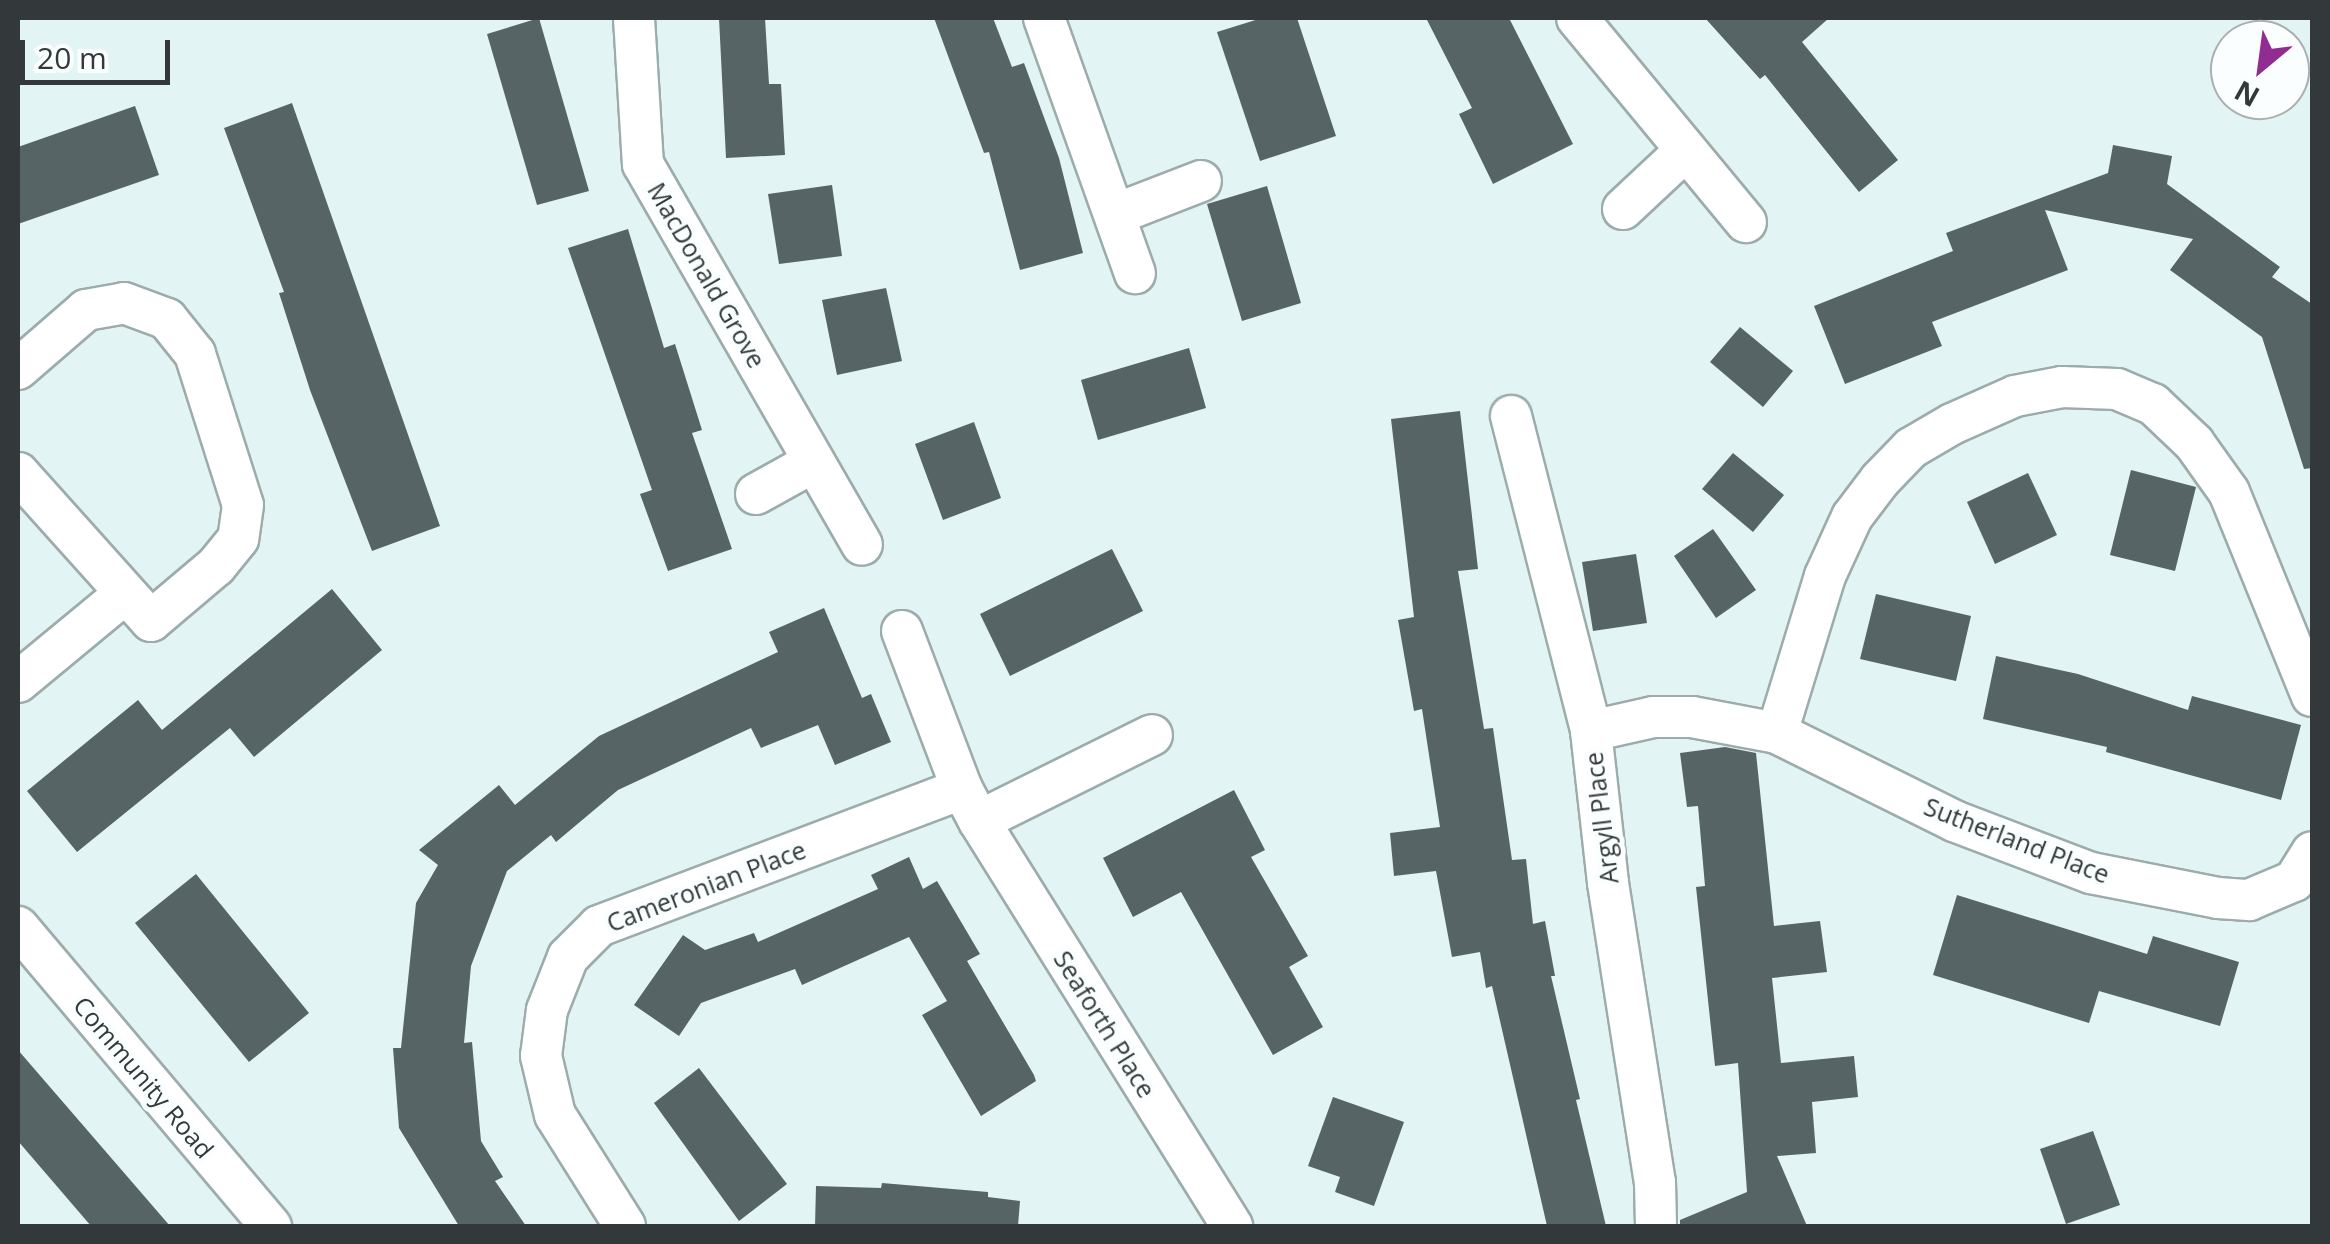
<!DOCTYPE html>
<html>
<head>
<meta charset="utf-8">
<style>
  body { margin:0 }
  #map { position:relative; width:2330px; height:1244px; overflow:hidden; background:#e3f4f5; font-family:"Open Sans",sans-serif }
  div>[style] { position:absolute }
  .building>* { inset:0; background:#566465 }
  .roads { filter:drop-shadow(2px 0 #9cacad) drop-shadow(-2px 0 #9cacad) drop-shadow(0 2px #9cacad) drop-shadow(0 -2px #9cacad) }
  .street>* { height:40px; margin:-20px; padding:0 20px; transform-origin:20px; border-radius:20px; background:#fff }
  span { translate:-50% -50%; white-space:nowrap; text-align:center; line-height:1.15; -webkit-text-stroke:10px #fbfefe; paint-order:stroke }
  .street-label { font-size:25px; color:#33393a }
  .frame { position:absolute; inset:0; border:20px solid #33393a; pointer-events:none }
  .north { position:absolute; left:2210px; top:20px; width:100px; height:100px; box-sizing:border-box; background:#fbfefe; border:2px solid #abafb0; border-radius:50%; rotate:209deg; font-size:28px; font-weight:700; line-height:40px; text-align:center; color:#33393a }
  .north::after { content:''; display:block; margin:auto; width:35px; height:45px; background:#902c92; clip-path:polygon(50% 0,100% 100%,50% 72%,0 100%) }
  .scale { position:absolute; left:20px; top:40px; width:150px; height:45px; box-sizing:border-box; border:5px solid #33393a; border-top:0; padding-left:12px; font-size:30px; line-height:35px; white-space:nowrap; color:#33393a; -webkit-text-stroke:8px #fbfefe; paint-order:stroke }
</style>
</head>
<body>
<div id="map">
  <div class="building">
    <i style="clip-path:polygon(539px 18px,589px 191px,537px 205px,487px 34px)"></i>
    <i style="clip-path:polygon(719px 18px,765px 18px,769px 84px,781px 84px,785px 155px,726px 158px)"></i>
    <i style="clip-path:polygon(934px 18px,993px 18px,1012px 67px,1024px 63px,1059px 158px,1083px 253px,1020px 270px,989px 152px,984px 153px)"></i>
    <i style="clip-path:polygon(1262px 18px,1297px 18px,1336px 136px,1260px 161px,1217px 32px)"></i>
    <i style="clip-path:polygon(1426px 18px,1509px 18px,1573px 144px,1493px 184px,1459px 114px,1472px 108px)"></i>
    <i style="clip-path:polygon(1705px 18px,1829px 18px,1802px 42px,1898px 160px,1859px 192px,1765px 75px,1760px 79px)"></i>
    <i style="clip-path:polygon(292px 103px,440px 526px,372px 551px,310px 390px,279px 293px,284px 292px,224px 128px)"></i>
    <i style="clip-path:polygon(135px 106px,159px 175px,18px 224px,18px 147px)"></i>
    <i style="clip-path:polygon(2113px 145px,2172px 156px,2167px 184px,2280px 267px,2272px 277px,2312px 304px,2312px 468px,2304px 469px,2262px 337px,2170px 270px,2193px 239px,2045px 210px,2068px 270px,1932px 322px,1942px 346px,1845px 384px,1814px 306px,1953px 251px,1946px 233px,2108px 173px)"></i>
    <i style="clip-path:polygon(832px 185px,842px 256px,779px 264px,768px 194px)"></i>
    <i style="clip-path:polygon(1267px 186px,1301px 303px,1242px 321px,1207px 204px)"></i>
    <i style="clip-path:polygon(628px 229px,664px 348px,675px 344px,702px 430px,692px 433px,732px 549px,668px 571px,640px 494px,652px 490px,568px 248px)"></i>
    <i style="clip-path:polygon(886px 288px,902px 361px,837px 375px,822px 300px)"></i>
    <i style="clip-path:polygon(1740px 327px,1793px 371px,1763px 407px,1710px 362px)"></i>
    <i style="clip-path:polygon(1189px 348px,1206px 408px,1098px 440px,1081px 380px)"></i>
    <i style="clip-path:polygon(1460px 411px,1478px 569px,1458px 571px,1484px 729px,1493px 728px,1512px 860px,1526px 859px,1533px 924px,1545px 921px,1555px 976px,1551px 976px,1580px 1099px,1576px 1100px,1606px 1226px,1547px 1226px,1492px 986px,1486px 988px,1480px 952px,1452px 957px,1436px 871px,1394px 876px,1390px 833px,1440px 827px,1422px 709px,1414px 711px,1398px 620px,1414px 617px,1391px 419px)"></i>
    <i style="clip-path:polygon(974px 422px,1001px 498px,943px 520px,915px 444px)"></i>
    <i style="clip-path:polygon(1733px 453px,1784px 495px,1753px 532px,1702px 489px)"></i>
    <i style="clip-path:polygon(2131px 470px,2196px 487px,2175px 571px,2110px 555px)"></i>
    <i style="clip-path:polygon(2028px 473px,2057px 535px,1995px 564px,1967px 502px)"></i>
    <i style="clip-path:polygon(1713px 529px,1756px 590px,1716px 618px,1674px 556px)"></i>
    <i style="clip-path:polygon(1112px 549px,1143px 611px,1010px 676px,980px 614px)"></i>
    <i style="clip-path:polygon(1636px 554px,1647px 623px,1593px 631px,1582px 562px)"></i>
    <i style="clip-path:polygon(332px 589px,382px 650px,254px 757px,230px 728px,77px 852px,27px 791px,138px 700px,162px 730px)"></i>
    <i style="clip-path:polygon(1876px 594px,1971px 616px,1956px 681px,1860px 659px)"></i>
    <i style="clip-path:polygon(824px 608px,862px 698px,871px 694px,891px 742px,835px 765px,818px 725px,761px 748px,751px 728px,618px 790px,556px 842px,551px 835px,507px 871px,471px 966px,464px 1043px,472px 1042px,481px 1141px,503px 1177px,495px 1181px,526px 1226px,459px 1226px,399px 1128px,393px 1048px,401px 1048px,416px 903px,438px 865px,419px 850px,499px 785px,515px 805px,599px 736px,778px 652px,769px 632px)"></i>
    <i style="clip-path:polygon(1996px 656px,2078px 674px,2188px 710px,2192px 696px,2301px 725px,2281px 800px,2106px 752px,2107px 747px,1983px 719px)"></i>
    <i style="clip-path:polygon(1725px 747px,1756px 753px,1774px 926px,1820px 921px,1827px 972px,1772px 978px,1781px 1063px,1854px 1056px,1858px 1097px,1812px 1102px,1816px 1153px,1777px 1156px,1807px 1226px,1680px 1226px,1680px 1220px,1747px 1192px,1738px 1063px,1715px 1066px,1696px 887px,1705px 886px,1698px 806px,1687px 807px,1680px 753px)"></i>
    <i style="clip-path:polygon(1234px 790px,1265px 850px,1251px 857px,1308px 956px,1289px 967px,1323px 1027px,1273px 1055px,1181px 892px,1133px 917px,1103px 858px)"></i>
    <i style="clip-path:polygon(909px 857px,923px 889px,937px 881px,980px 954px,967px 961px,1034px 1075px,1036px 1081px,981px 1116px,922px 1015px,947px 1001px,909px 937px,802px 985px,795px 969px,701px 1003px,679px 1036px,634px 1005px,683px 935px,705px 950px,754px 933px,758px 942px,878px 889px,871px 875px)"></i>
    <i style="clip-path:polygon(196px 874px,309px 1013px,249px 1062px,135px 923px)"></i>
    <i style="clip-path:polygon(1957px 895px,2147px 954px,2153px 936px,2239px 962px,2220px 1026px,2099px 991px,2089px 1023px,1933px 975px)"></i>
    <i style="clip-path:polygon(18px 1050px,170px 1226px,91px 1226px,18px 1141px)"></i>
    <i style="clip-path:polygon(699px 1068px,787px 1184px,739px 1221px,654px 1103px)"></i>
    <i style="clip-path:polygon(1333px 1097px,1404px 1122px,1374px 1206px,1335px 1192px,1340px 1177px,1308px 1166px)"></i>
    <i style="clip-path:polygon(2093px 1131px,2120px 1205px,2066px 1224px,2040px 1149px)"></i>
    <i style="clip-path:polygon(882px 1183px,988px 1192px,988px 1197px,1020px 1201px,1018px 1226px,815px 1226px,816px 1186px,881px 1188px)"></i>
  </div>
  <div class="roads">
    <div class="street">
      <i style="left:634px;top:18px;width:146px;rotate:86.5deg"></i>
      <i style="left:643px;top:164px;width:439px;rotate:60.1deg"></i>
      <i style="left:1044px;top:18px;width:271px;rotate:70.4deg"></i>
      <i style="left:1577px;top:18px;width:265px;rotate:50.4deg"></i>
      <i style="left:1623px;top:209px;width:86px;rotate:-43.1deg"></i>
      <i style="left:1116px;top:214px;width:91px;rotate:-21.2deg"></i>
      <i style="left:18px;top:369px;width:90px;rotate:-40.9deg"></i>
      <i style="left:86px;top:310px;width:39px;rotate:-10deg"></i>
      <i style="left:124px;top:303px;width:46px;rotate:20.4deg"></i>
      <i style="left:167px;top:319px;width:45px;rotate:51.3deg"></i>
      <i style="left:195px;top:354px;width:158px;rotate:72.4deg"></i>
      <i style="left:243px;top:505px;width:34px;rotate:98deg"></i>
      <i style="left:238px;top:539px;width:35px;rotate:129deg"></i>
      <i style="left:216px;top:566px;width:85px;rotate:139.8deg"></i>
      <i style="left:151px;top:621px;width:199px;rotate:-131.9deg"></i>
      <i style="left:1511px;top:416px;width:325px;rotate:75.7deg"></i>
      <i style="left:1591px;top:731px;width:153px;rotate:83.6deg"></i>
      <i style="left:1608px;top:883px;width:303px;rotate:81.1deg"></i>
      <i style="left:1655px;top:1182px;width:44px;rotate:88.7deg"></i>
      <i style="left:756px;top:494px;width:66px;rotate:-28.9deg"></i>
      <i style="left:902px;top:631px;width:169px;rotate:69.2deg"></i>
      <i style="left:962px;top:789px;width:36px;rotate:62deg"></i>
      <i style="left:979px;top:821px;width:478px;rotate:58deg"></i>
      <i style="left:18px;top:682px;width:136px;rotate:-39.6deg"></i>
      <i style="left:1591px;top:731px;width:64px;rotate:-12.7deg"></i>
      <i style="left:1653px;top:717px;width:39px"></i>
      <i style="left:1692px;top:717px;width:86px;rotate:10.7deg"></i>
      <i style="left:1777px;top:733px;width:198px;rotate:26.4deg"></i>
      <i style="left:1954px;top:821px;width:147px;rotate:20.8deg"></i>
      <i style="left:2091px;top:873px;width:129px;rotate:11.1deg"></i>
      <i style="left:2218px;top:898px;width:31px;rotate:4deg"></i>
      <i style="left:2249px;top:900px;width:49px;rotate:-22.9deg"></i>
      <i style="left:2294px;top:881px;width:34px;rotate:-58deg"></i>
      <i style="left:1777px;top:733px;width:164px;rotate:-73deg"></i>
      <i style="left:1825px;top:576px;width:65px;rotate:-65.4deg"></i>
      <i style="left:1852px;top:517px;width:46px;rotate:-52.9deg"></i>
      <i style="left:1880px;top:480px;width:45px;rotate:-45.9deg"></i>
      <i style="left:1911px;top:448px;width:48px;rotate:-30.3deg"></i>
      <i style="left:1952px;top:424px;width:69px;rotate:-24deg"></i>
      <i style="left:2015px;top:396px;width:48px;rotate:-10.8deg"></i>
      <i style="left:2062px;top:387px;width:55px;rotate:2.1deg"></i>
      <i style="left:2117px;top:389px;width:39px;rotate:23deg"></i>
      <i style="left:2153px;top:404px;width:57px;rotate:43.6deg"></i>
      <i style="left:2194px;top:443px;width:60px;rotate:54.5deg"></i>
      <i style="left:2229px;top:492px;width:220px;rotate:67.9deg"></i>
      <i style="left:979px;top:821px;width:193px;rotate:-26.4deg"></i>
      <i style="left:18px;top:927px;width:392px;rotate:49.8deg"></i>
      <i style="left:625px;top:1226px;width:131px;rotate:-122.2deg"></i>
      <i style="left:555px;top:1115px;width:61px;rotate:-103.3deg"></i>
      <i style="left:541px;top:1056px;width:46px;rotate:-82.6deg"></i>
      <i style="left:547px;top:1010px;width:57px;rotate:-68.4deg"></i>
      <i style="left:568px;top:957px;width:44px;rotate:-45deg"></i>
      <i style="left:599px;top:926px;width:388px;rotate:-20.7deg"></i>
    </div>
  </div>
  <div class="street-label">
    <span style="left:707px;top:275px;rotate:60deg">MacDonald Grove</span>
    <span style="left:1601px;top:818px;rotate:-97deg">Argyll Place</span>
    <span style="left:2017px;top:840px;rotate:21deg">Sutherland Place</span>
    <span style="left:706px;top:886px;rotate:-21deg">Cameronian Place</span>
    <span style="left:1105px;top:1024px;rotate:58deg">Seaforth Place</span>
    <span style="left:144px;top:1077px;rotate:50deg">Community Road</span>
  </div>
  <div class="frame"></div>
  <div class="north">N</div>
  <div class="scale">20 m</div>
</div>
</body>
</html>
